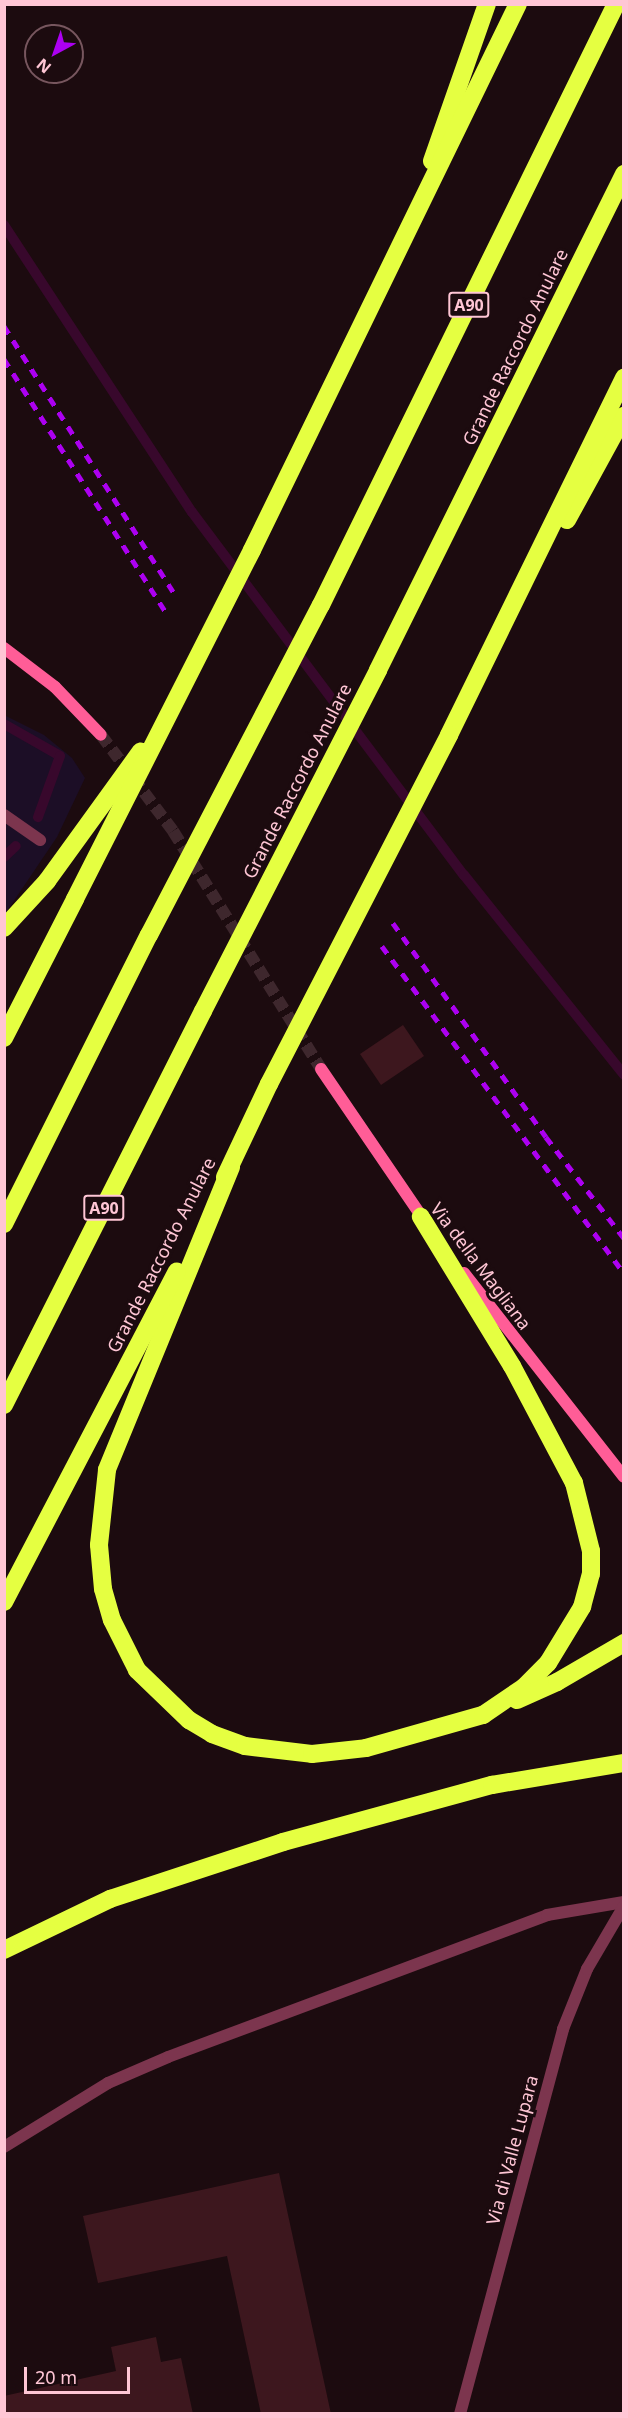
<!DOCTYPE html>
<html>
<head>
<meta charset="utf-8">
<style>
  body { margin:0 }
  #map { position:relative; width:628px; height:2418px; overflow:hidden; background:#1c0b0f; font-family:"Noto Sans",sans-serif }
  div>[style] { position:absolute }
  .green>* { inset:0; background:#1c0e26 }
  .stream>* { height:10px; margin:-5px; padding:0 5px; transform-origin:5px; border-radius:5px; background:#38082c }
  .building>* { inset:0; background:#3d171e }
  .secondary-tunnel>* { height:12px; margin-top:-6px; transform-origin:0; background:repeating-linear-gradient(90deg,#3e272d 0 12px,transparent 0 18px) }
  .lane>* { height:12px; margin:-6px; padding:0 6px; transform-origin:6px; border-radius:6px; background:#7c354e }
  .street>* { height:12px; margin:-6px; padding:0 6px; transform-origin:6px; border-radius:6px; background:#7c354e }
  .secondary>* { height:12px; margin:-6px; padding:0 6px; transform-origin:6px; border-radius:6px; background:#ff5d97 }
  .highway>* { height:18px; margin:-9px; padding:0 9px; transform-origin:9px; border-radius:9px; background:#e5ff41 }
  .rail>* { height:4.5px; margin-top:-2.25px; transform-origin:0; background:repeating-linear-gradient(90deg,#ac00f1 0 9px,transparent 0 17px) }
  .highway-bridge>* { height:18px; margin:-9px; padding:0 9px; transform-origin:9px; border-radius:9px; background:#e5ff41 }
  span { translate:-50% -50%; white-space:nowrap; text-align:center; line-height:1.15; -webkit-text-stroke:6px #1c0b0f; paint-order:stroke }
  .shield-label span { padding:2px 4px; background:#1c0b0f; border:2px solid; border-radius:4px; -webkit-text-stroke-width:0 }
  .shield-label { font-size:16px; color:#ffc6d5; font-weight:700 }
  .street-label { font-size:18px; color:#ffc6d5 }
  .frame { position:absolute; inset:0; border:6px solid #ffc6d5; pointer-events:none }
  .north { position:absolute; left:24px; top:24px; width:60px; height:60px; box-sizing:border-box; background:#1c0b0f; border:2px solid #77565e; border-radius:50%; rotate:220deg; font-size:16px; font-weight:700; line-height:24px; text-align:center; color:#ffc6d5 }
  .north::after { content:''; display:block; margin:auto; width:21px; height:27px; background:#ac00f1; clip-path:polygon(50% 0,100% 100%,50% 72%,0 100%) }
  .scale { position:absolute; left:24px; top:2367px; width:106px; height:27px; box-sizing:border-box; border:3px solid #ffc6d5; border-top:0; padding-left:8px; font-size:18px; line-height:21px; white-space:nowrap; color:#ffc6d5; -webkit-text-stroke:4px #1c0b0f; paint-order:stroke }
</style>
</head>
<body>
<div id="map">
  <div class="green">
    <i style="clip-path:polygon(4px 715px,44px 735px,72px 758px,85px 778px,57px 837px,5px 914px)"></i>
  </div>
  <div class="stream">
    <i style="left:4px;top:225px;width:343px;rotate:56.8deg"></i>
    <i style="left:192px;top:512px;width:454px;rotate:53.2deg"></i>
    <i style="left:464px;top:875px;width:256px;rotate:51.3deg"></i>
    <i style="left:4px;top:724px;width:64px;rotate:29.7deg"></i>
    <i style="left:60px;top:756px;width:65px;rotate:109.8deg"></i>
    <i style="left:4px;top:857px;width:16px;rotate:-43deg"></i>
  </div>
  <div class="building">
    <i style="clip-path:polygon(403px 1025px,424px 1056px,381px 1085px,360px 1054px)"></i>
    <i style="clip-path:polygon(279px 2173px,331px 2414px,261px 2414px,227px 2256px,98px 2283px,83px 2216px)"></i>
    <i style="clip-path:polygon(156px 2337px,161px 2362px,181px 2358px,193px 2414px,4px 2414px,4px 2396px,116px 2371px,111px 2347px)"></i>
  </div>
  <div class="secondary-tunnel">
    <i style="left:101px;top:735px;width:120px;rotate:53.1deg"></i>
    <i style="left:173px;top:831px;width:280px;rotate:58.1deg"></i>
  </div>
  <div class="lane">
    <i style="left:4px;top:815px;width:44px;rotate:34.8deg"></i>
    <i style="left:4px;top:2147px;width:122px;rotate:-31.6deg"></i>
    <i style="left:108px;top:2083px;width:65px;rotate:-23.4deg"></i>
    <i style="left:168px;top:2057px;width:405px;rotate:-20.5deg"></i>
    <i style="left:547px;top:1915px;width:78px;rotate:-9.6deg"></i>
  </div>
  <div class="street">
    <i style="left:460px;top:2414px;width:399px;rotate:-75deg"></i>
    <i style="left:563px;top:2029px;width:65px;rotate:-68.2deg"></i>
    <i style="left:587px;top:1969px;width:73px;rotate:-59.6deg"></i>
  </div>
  <div class="secondary">
    <i style="left:4px;top:648px;width:64px;rotate:37.4deg"></i>
    <i style="left:55px;top:687px;width:66px;rotate:46.2deg"></i>
    <i style="left:321px;top:1069px;width:186px;rotate:55.7deg"></i>
    <i style="left:464px;top:1273px;width:259px;rotate:51.9deg"></i>
  </div>
  <div class="highway">
    <i style="left:432px;top:161px;width:166px;rotate:-70.7deg"></i>
    <i style="left:567px;top:520px;width:119px;rotate:-61.3deg"></i>
    <i style="left:252px;top:550px;width:607px;rotate:-64.03deg"></i>
    <i style="left:321px;top:605px;width:669px;rotate:-63.86deg"></i>
    <i style="left:378px;top:670px;width:554px;rotate:-63.62deg"></i>
    <i style="left:449px;top:735px;width:398px;rotate:-63.9deg"></i>
    <i style="left:4px;top:928px;width:64px;rotate:-47.5deg"></i>
    <i style="left:4px;top:1038px;width:156px;rotate:-62.9deg"></i>
    <i style="left:231px;top:1167px;width:327px;rotate:112.3deg"></i>
    <i style="left:107px;top:1470px;width:75px;rotate:96.1deg"></i>
    <i style="left:99px;top:1545px;width:44px;rotate:84.8deg"></i>
    <i style="left:103px;top:1589px;width:32px;rotate:74deg"></i>
    <i style="left:112px;top:1620px;width:56px;rotate:63.4deg"></i>
    <i style="left:137px;top:1670px;width:72px;rotate:43.9deg"></i>
    <i style="left:189px;top:1720px;width:27px;rotate:31deg"></i>
    <i style="left:212px;top:1734px;width:35px;rotate:20deg"></i>
    <i style="left:245px;top:1746px;width:67px;rotate:6.8deg"></i>
    <i style="left:312px;top:1754px;width:54px;rotate:-6.3deg"></i>
    <i style="left:366px;top:1748px;width:122px;rotate:-15.8deg"></i>
    <i style="left:483px;top:1715px;width:50px;rotate:-34.3deg"></i>
    <i style="left:524px;top:1687px;width:34px;rotate:-45deg"></i>
    <i style="left:548px;top:1663px;width:66px;rotate:-58.7deg"></i>
    <i style="left:582px;top:1607px;width:34px;rotate:-75deg"></i>
    <i style="left:591px;top:1574px;width:23px;rotate:-90deg"></i>
    <i style="left:591px;top:1551px;width:70px;rotate:-104deg"></i>
    <i style="left:574px;top:1483px;width:132px;rotate:-117.9deg"></i>
    <i style="left:512px;top:1366px;width:175px;rotate:-121.4deg"></i>
    <i style="left:225px;top:1177px;width:103px;rotate:-64.7deg"></i>
    <i style="left:4px;top:1224px;width:323px;rotate:-63.4deg"></i>
    <i style="left:4px;top:1405px;width:441px;rotate:-63.2deg"></i>
    <i style="left:4px;top:1602px;width:373px;rotate:-62.4deg"></i>
    <i style="left:517px;top:1700px;width:44px;rotate:-24.2deg"></i>
    <i style="left:557px;top:1682px;width:78px;rotate:-30.2deg"></i>
    <i style="left:4px;top:1950px;width:118px;rotate:-25.7deg"></i>
    <i style="left:110px;top:1899px;width:182px;rotate:-18.2deg"></i>
    <i style="left:283px;top:1842px;width:217px;rotate:-15.3deg"></i>
    <i style="left:492px;top:1785px;width:134px;rotate:-9.5deg"></i>
  </div>
  <div class="rail">
    <i style="left:4px;top:326px;width:317px;rotate:57.5deg"></i>
    <i style="left:4px;top:359px;width:299px;rotate:57.4deg"></i>
    <i style="left:393px;top:923px;width:263px;rotate:54.4deg"></i>
    <i style="left:546px;top:1137px;width:128px;rotate:52.3deg"></i>
    <i style="left:382px;top:946px;width:407px;rotate:53.5deg"></i>
  </div>
  <div class="highway-bridge">
    <i style="left:47px;top:881px;width:160px;rotate:-54.1deg"></i>
    <i style="left:75px;top:899px;width:391px;rotate:-63.1deg"></i>
    <i style="left:149px;top:935px;width:372px;rotate:-62.5deg"></i>
    <i style="left:203px;top:1011px;width:383px;rotate:-62.8deg"></i>
    <i style="left:269px;top:1084px;width:393px;rotate:-62.7deg"></i>
  </div>
  <div class="shield-label">
    <span style="left:469px;top:305px">A90</span>
    <span style="left:104px;top:1208px">A90</span>
  </div>
  <div class="street-label">
    <span style="left:515px;top:347px;rotate:-64deg">Grande Raccordo Anulare</span>
    <span style="left:297px;top:781px;rotate:-63deg">Grande Raccordo Anulare</span>
    <span style="left:161px;top:1255px;rotate:-63deg">Grande Raccordo Anulare</span>
    <span style="left:481px;top:1266px;rotate:53deg">Via della Magliana</span>
    <span style="left:512px;top:2150px;rotate:-75deg">Via di Valle Lupara</span>
  </div>
  <div class="frame"></div>
  <div class="north">N</div>
  <div class="scale">20 m</div>
</div>
</body>
</html>
